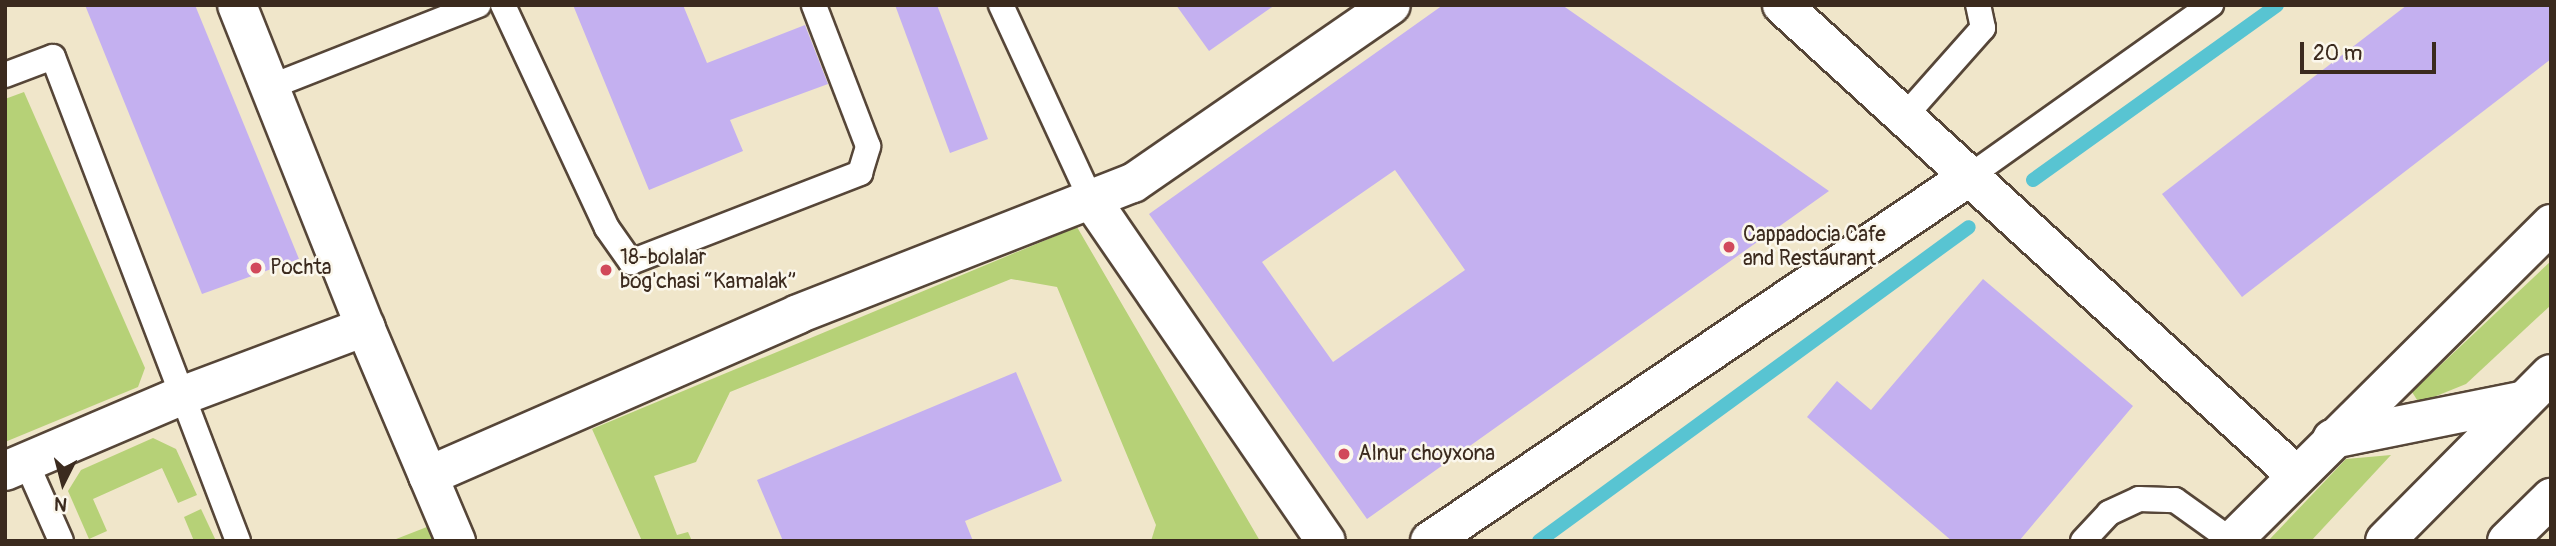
<!DOCTYPE html>
<html>
<head>
<meta charset="utf-8">
<style>
  body { margin:0 }
  #map { position:relative; width:2556px; height:546px; overflow:hidden; background:#f0e6ca; font-family:Pangolin,sans-serif }
  div>[style] { position:absolute }
  .green>* { inset:0; background:#b6d177 }
  .stream>* { height:14px; margin:-7px; padding:0 7px; transform-origin:7px; border-radius:7px; background:#58c4d2 }
  .building>* { inset:0; background:#c4b0f0 }
  .roads { filter:drop-shadow(2px 0 #564638) drop-shadow(-2px 0 #564638) drop-shadow(0 2px #564638) drop-shadow(0 -2px #564638) }
  .service>* { height:24px; margin:-12px; padding:0 12px; transform-origin:12px; border-radius:12px; background:#fff }
  .minor>* { height:38px; margin:-19px; padding:0 19px; transform-origin:19px; border-radius:19px; background:#fff }
  .trunk>* { height:38px; margin:-19px; padding:0 19px; transform-origin:19px; border-radius:19px; background:#fff }
  .dots>* { width:19px; height:19px; translate:-50% -50%; box-sizing:border-box; border:4px solid #fbf7ec; border-radius:50% }
  span { translate:-50% -50%; white-space:nowrap; text-align:center; line-height:1.15; -webkit-text-stroke:5px #fbf7ec; paint-order:stroke }
  .poi-label { font-size:21px; color:#3b2a1e }
  .left { translate:0 -50%; text-align:left }
  .frame { position:absolute; inset:0; border:7px solid #3b2a1e; pointer-events:none }
  .north { position:absolute; left:28px; top:448px; width:70px; height:70px; -webkit-text-stroke:5px #fbf7ec; paint-order:stroke; rotate:186deg; font-size:19px; font-weight:700; line-height:28px; text-align:center; color:#3b2a1e }
  .north::after { content:''; display:block; margin:auto; width:24px; height:32px; background:#3b2a1e; clip-path:polygon(50% 0,100% 100%,50% 72%,0 100%) }
  .scale { position:absolute; left:2300px; top:42px; width:136px; height:32px; box-sizing:border-box; border:4px solid #3b2a1e; border-top:0; padding-left:9px; font-size:21px; line-height:24px; white-space:nowrap; color:#3b2a1e; -webkit-text-stroke:5px #fbf7ec; paint-order:stroke }
</style>
</head>
<body>
<div id="map">
  <div class="green">
    <i style="clip-path:polygon(24px 92px,145px 368px,138px 387px,5px 442px,5px 99px)"></i>
    <i style="clip-path:polygon(1077px 227px,1260px 541px,1151px 541px,1156px 525px,1057px 287px,1011px 279px,730px 392px,696px 462px,654px 476px,677px 535px,688px 532px,692px 541px,642px 541px,592px 429px)"></i>
    <i style="clip-path:polygon(2551px 261px,2551px 305px,2466px 384px,2419px 403px,2412px 392px)"></i>
    <i style="clip-path:polygon(153px 438px,176px 449px,197px 495px,178px 503px,162px 468px,93px 499px,107px 531px,89px 539px,68px 491px,81px 470px)"></i>
    <i style="clip-path:polygon(2391px 455px,2311px 541px,2268px 541px,2346px 459px)"></i>
    <i style="clip-path:polygon(201px 509px,216px 541px,194px 541px,184px 517px)"></i>
    <i style="clip-path:polygon(432px 525px,438px 541px,391px 541px)"></i>
  </div>
  <div class="stream">
    <i style="left:2033px;top:180px;width:300px;rotate:-35.6deg"></i>
    <i style="left:1539px;top:541px;width:532px;rotate:-36.14deg"></i>
  </div>
  <div class="building">
    <i style="clip-path:polygon(85px 5px,195px 5px,299px 259px,202px 294px)"></i>
    <i style="clip-path:polygon(573px 5px,683px 5px,707px 63px,805px 25px,828px 84px,730px 120px,743px 151px,649px 190px)"></i>
    <i style="clip-path:polygon(895px 5px,937px 5px,988px 139px,950px 153px)"></i>
    <i style="clip-path:polygon(1176px 5px,1275px 5px,1209px 51px)"></i>
    <i style="clip-path:polygon(evenodd,1443px 5px,1562px 5px,1829px 191px,1367px 519px,1149px 214px,1443px 5px,1395px 170px,1465px 270px,1333px 362px,1262px 262px,1395px 170px)"></i>
    <i style="clip-path:polygon(2407px 5px,2551px 5px,2551px 59px,2242px 297px,2162px 194px)"></i>
    <i style="clip-path:polygon(1983px 279px,2133px 406px,2019px 541px,1952px 541px,1807px 417px,1837px 381px,1871px 410px)"></i>
    <i style="clip-path:polygon(1016px 372px,1062px 481px,965px 521px,973px 541px,783px 541px,757px 480px)"></i>
  </div>
  <div class="roads">
    <div class="service">
      <i style="left:503px;top:5px;width:246px;rotate:65deg"></i>
      <i style="left:607px;top:228px;width:42px;rotate:54.8deg"></i>
      <i style="left:631px;top:262px;width:246px;rotate:-21.2deg"></i>
      <i style="left:860px;top:173px;width:28px;rotate:-73deg"></i>
      <i style="left:868px;top:146px;width:151px;rotate:-111deg"></i>
      <i style="left:1001px;top:5px;width:213px;rotate:65.2deg"></i>
      <i style="left:5px;top:75px;width:51px;rotate:-20.6deg"></i>
      <i style="left:53px;top:57px;width:518px;rotate:69.08deg"></i>
      <i style="left:270px;top:87px;width:224px;rotate:-21.5deg"></i>
      <i style="left:1904px;top:117px;width:119px;rotate:-48.4deg"></i>
      <i style="left:1983px;top:28px;width:24px;rotate:-102deg"></i>
      <i style="left:1970px;top:176px;width:296px;rotate:-35.4deg"></i>
      <i style="left:26px;top:462px;width:86px;rotate:66.1deg"></i>
      <i style="left:2083px;top:541px;width:38px;rotate:-47deg"></i>
      <i style="left:2109px;top:513px;width:33px;rotate:-25deg"></i>
      <i style="left:2139px;top:499px;width:36px;rotate:2deg"></i>
      <i style="left:2175px;top:500px;width:70px;rotate:35.7deg"></i>
    </div>
    <div class="minor">
      <i style="left:237px;top:5px;width:347px;rotate:68.3deg"></i>
      <i style="left:365px;top:327px;width:233px;rotate:67deg"></i>
      <i style="left:1782px;top:5px;width:696px;rotate:42.44deg"></i>
      <i style="left:1090px;top:198px;width:416px;rotate:55.5deg"></i>
      <i style="left:5px;top:471px;width:191px;rotate:-23.1deg"></i>
      <i style="left:181px;top:396px;width:197px;rotate:-20.6deg"></i>
      <i style="left:428px;top:476px;width:404px;rotate:-23.6deg"></i>
      <i style="left:798px;top:314px;width:360px;rotate:-21.4deg"></i>
      <i style="left:1133px;top:183px;width:313px;rotate:-34.6deg"></i>
      <i style="left:1430px;top:541px;width:652px;rotate:-34.06deg"></i>
    </div>
    <div class="trunk">
      <i style="left:2332px;top:439px;width:193px;rotate:-11.4deg"></i>
      <i style="left:2232px;top:541px;width:450px;rotate:-44.8deg"></i>
      <i style="left:2385px;top:541px;width:235px;rotate:-45.2deg"></i>
      <i style="left:2507px;top:541px;width:62px;rotate:-44.3deg"></i>
    </div>
  </div>
  <div class="dots">
    <i style="left:1729px;top:247px;background:#d1495b"></i>
    <i style="left:256px;top:268px;background:#d1495b"></i>
    <i style="left:606px;top:270px;background:#d1495b"></i>
    <i style="left:1344px;top:454px;background:#d1495b"></i>
  </div>
  <div class="poi-label">
    <span class="left" style="left:1743px;top:247px">Cappadocia Cafe<br>and Restaurant</span>
    <span class="left" style="left:620px;top:270px">18-bolalar<br>bog'chasi “Kamalak”</span>
    <span class="left" style="left:270px;top:268px">Pochta</span>
    <span class="left" style="left:1358px;top:454px">Alnur choyxona</span>
  </div>
  <div class="frame"></div>
  <div class="north">N</div>
  <div class="scale">20 m</div>
</div>
</body>
</html>
